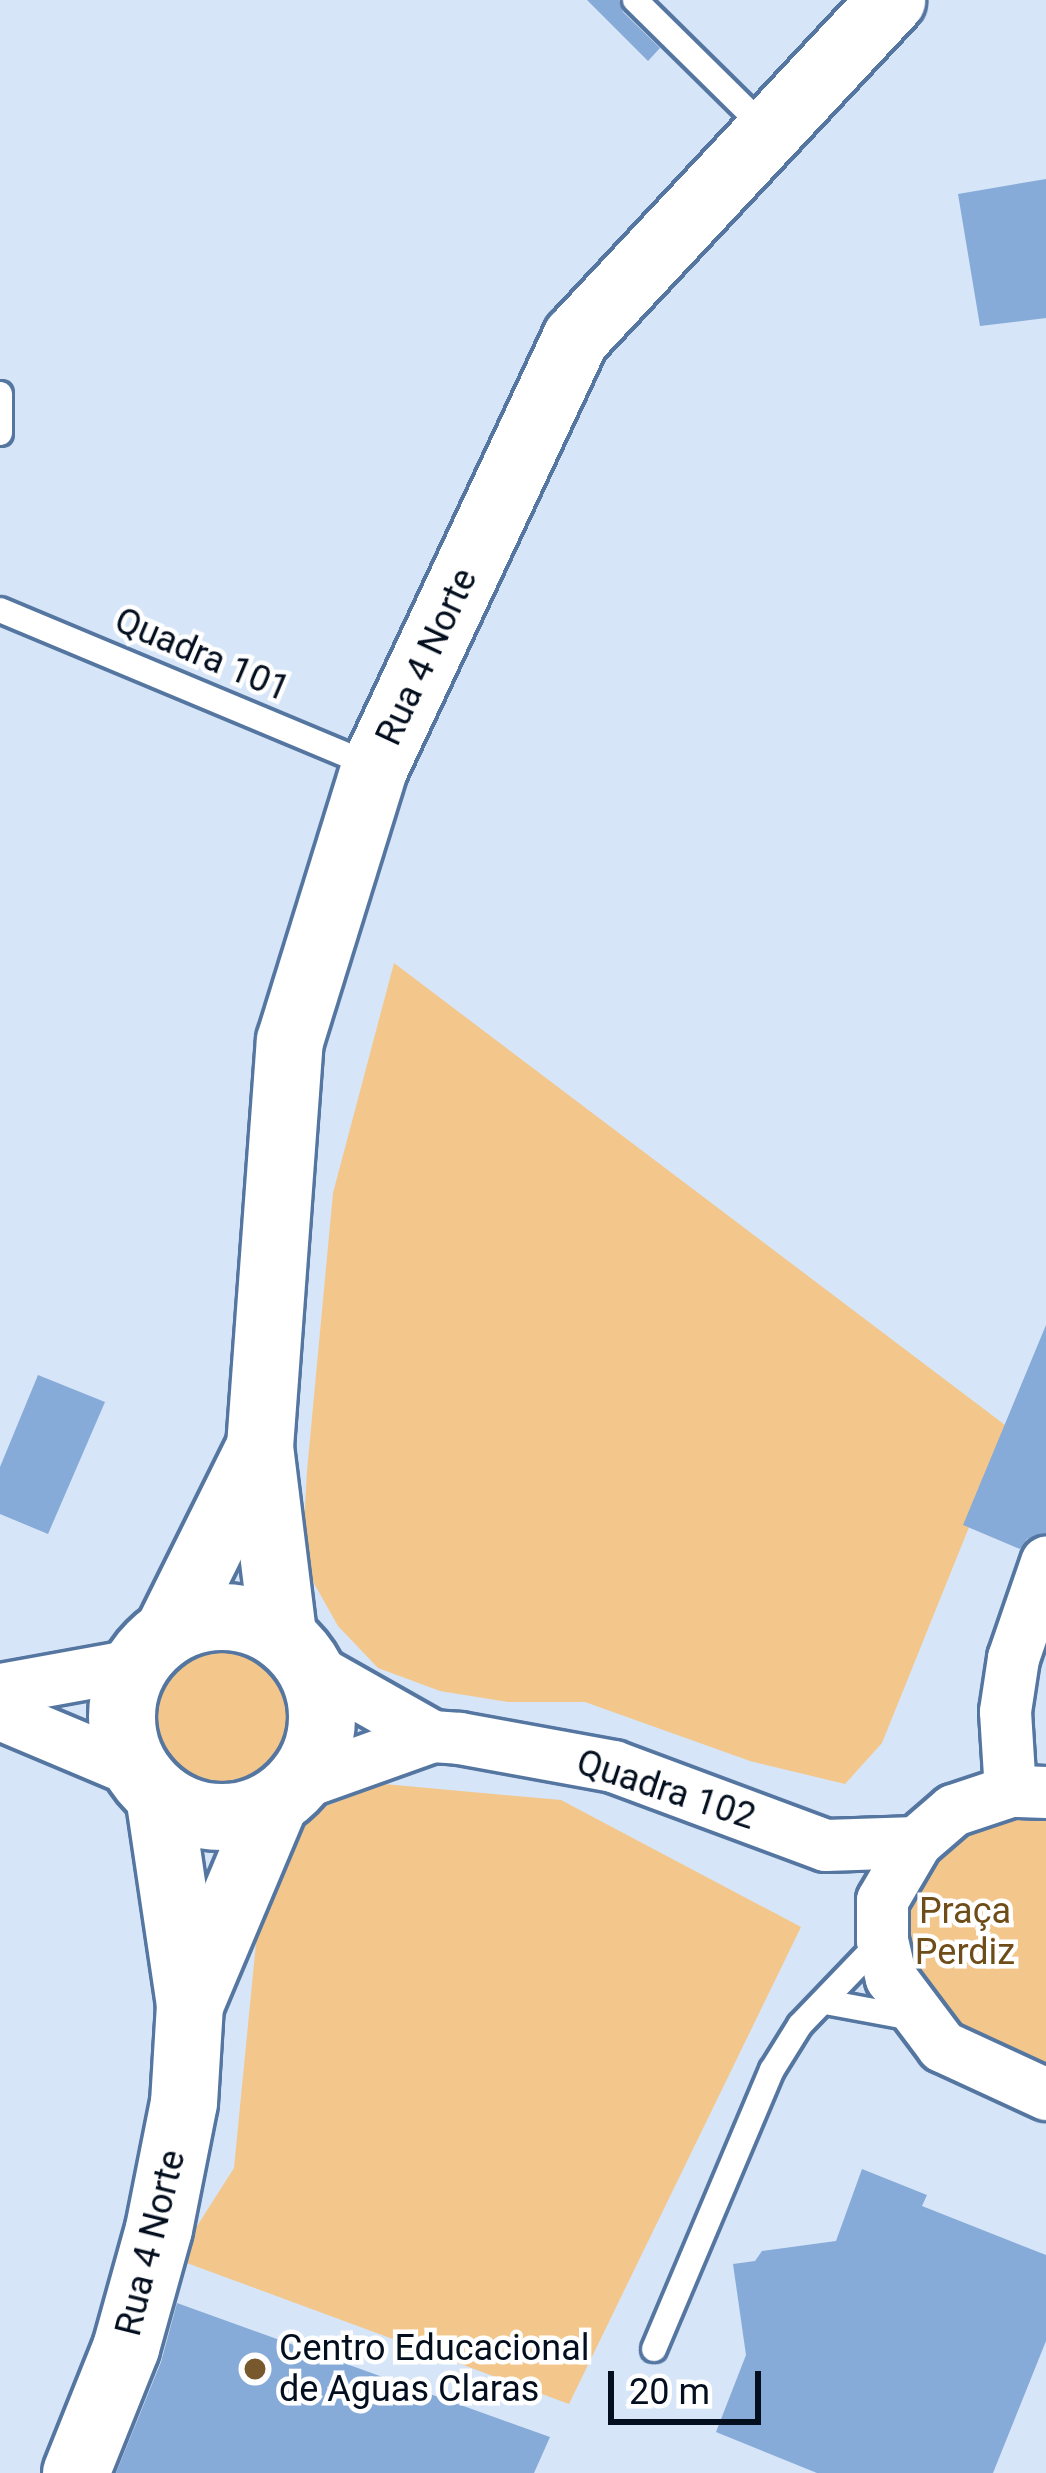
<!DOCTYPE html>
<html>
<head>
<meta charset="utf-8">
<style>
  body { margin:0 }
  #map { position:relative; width:1046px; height:2473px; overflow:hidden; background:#d6e5f8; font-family:Roboto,sans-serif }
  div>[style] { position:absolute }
  .green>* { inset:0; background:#f3c78b }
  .building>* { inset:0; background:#87abd8 }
  .roads { filter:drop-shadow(3px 0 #5476a0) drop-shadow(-3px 0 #5476a0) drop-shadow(0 3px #5476a0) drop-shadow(0 -3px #5476a0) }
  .lane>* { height:24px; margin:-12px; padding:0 12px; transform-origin:12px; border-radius:12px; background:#fff }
  .street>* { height:51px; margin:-25.5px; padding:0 25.5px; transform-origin:25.5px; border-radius:25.5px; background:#fff }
  .secondary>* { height:66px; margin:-33px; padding:0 33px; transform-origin:33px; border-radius:33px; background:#fff }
  .secondary>.ring { margin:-33px; padding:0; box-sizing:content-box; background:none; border:66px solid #fff; border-radius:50% }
  .dots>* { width:33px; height:33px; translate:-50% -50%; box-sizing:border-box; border:6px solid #fff; border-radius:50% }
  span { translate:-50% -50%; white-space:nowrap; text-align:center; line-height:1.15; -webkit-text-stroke:9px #fff; paint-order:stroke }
  .street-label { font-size:36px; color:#030e1e }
  .park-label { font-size:36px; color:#6f4d19 }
  .poi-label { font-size:36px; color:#030e1e }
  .left { translate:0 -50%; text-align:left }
  .scale { position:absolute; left:608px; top:2371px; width:153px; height:54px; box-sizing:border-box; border:6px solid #030e1e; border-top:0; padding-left:15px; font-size:36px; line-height:42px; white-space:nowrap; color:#030e1e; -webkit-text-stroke:9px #fff; paint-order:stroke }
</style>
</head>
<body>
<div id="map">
  <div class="green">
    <i style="clip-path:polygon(394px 963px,1009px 1428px,882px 1743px,845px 1784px,750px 1761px,585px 1702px,508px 1702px,440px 1691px,378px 1668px,338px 1626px,302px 1562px,307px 1471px,333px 1193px)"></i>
    <i style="clip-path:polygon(233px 1616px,263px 1624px,321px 1697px,322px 1728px,315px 1758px,247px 1815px,216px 1817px,186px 1811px,125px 1744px,121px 1713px,128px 1680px,199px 1618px)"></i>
    <i style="clip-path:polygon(384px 1784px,561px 1800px,801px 1927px,569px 2404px,176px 2259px,234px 2168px,261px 1892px,313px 1811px)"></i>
    <i style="clip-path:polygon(1046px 1792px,1046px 2094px,891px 1978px,916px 1842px)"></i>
  </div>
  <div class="building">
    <i style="clip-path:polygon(587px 0,619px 0,623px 12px,660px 48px,648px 61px)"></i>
    <i style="clip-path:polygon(1046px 179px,1046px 318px,980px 326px,958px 194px)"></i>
    <i style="clip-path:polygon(1046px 1325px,1046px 1533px,1027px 1539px,1020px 1549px,963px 1525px)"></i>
    <i style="clip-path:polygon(38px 1375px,105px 1402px,48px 1534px,0 1514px,0 1467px)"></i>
    <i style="clip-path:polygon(862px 2169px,927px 2195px,922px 2206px,1046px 2255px,1046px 2341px,993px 2473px,817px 2473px,716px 2432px,746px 2355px,733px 2264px,755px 2261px,762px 2251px,836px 2241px)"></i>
    <i style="clip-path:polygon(177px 2303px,550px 2437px,534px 2473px,116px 2473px,161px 2362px)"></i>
  </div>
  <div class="roads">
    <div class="lane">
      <i style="left:635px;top:0;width:185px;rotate:44.6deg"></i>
      <i style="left:0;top:394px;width:39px;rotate:90deg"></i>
      <i style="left:0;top:610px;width:404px;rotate:22.7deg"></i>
      <i style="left:825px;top:2002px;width:94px;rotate:10.5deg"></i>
      <i style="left:654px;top:2349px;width:303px;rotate:-67.1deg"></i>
      <i style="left:772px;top:2070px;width:53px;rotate:-58.1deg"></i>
      <i style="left:800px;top:2025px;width:115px;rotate:-46.1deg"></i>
    </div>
    <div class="street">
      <i style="left:310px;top:1667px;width:140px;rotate:29.5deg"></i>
      <i style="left:0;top:1689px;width:140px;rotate:-10.3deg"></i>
      <i style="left:0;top:1714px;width:150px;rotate:22.8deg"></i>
      <i style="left:298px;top:1784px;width:142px;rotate:-19.7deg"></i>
      <i style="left:432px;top:1736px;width:27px;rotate:4deg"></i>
      <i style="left:459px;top:1738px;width:157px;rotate:10.3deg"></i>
      <i style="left:613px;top:1766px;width:226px;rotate:20.4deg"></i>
      <i style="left:825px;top:1845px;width:91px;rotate:-1.9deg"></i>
      <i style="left:1010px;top:1791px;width:80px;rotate:-93.6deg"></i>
      <i style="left:1005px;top:1711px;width:54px;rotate:-81.4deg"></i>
      <i style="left:1013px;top:1658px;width:102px;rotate:-71deg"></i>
      <i style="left:1046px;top:1792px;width:36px;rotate:-178deg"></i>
      <i style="left:1010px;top:1791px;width:60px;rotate:161.6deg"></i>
      <i style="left:953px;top:1810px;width:49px;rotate:139.1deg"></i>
      <i style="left:916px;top:1842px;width:67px;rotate:120.4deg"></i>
      <i style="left:882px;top:1900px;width:40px;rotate:90deg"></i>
      <i style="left:882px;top:1940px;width:39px;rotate:77deg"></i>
      <i style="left:891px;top:1978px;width:85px;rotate:53.1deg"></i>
      <i style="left:942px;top:2046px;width:115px;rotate:24.8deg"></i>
    </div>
    <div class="secondary">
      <i class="ring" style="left:122px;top:1617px;width:134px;height:134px"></i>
      <i style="left:169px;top:1630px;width:204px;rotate:-63.6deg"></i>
      <i style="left:283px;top:1634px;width:188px;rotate:-97deg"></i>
      <i style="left:260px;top:1447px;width:407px;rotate:-85.8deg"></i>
      <i style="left:290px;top:1041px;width:287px;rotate:-72.8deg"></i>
      <i style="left:375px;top:767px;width:474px;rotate:-64.9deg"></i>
      <i style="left:576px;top:338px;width:463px;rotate:-46.9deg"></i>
      <i style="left:190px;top:2005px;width:219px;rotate:-67.2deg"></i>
      <i style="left:76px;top:2473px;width:135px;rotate:-68.2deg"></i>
      <i style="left:126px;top:2348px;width:123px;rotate:-74.5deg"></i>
      <i style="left:159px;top:2229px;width:128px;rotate:-78.8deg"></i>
      <i style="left:184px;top:2103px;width:98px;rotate:-86.5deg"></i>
      <i style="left:190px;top:2005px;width:212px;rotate:-98.4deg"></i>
    </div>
  </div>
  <div class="dots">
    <i style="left:255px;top:2369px;background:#77592d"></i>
  </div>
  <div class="street-label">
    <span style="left:202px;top:655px;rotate:23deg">Quadra 101</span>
    <span style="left:427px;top:657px;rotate:-65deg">Rua 4 Norte</span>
    <span style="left:666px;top:1790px;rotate:18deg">Quadra 102</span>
    <span style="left:151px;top:2243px;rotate:-76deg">Rua 4 Norte</span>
  </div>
  <div class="park-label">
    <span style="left:965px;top:1932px">Praça<br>Perdiz</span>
  </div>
  <div class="poi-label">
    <span class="left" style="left:279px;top:2369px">Centro Educacional<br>de Aguas Claras</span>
  </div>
  <div class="scale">20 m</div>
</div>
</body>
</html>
